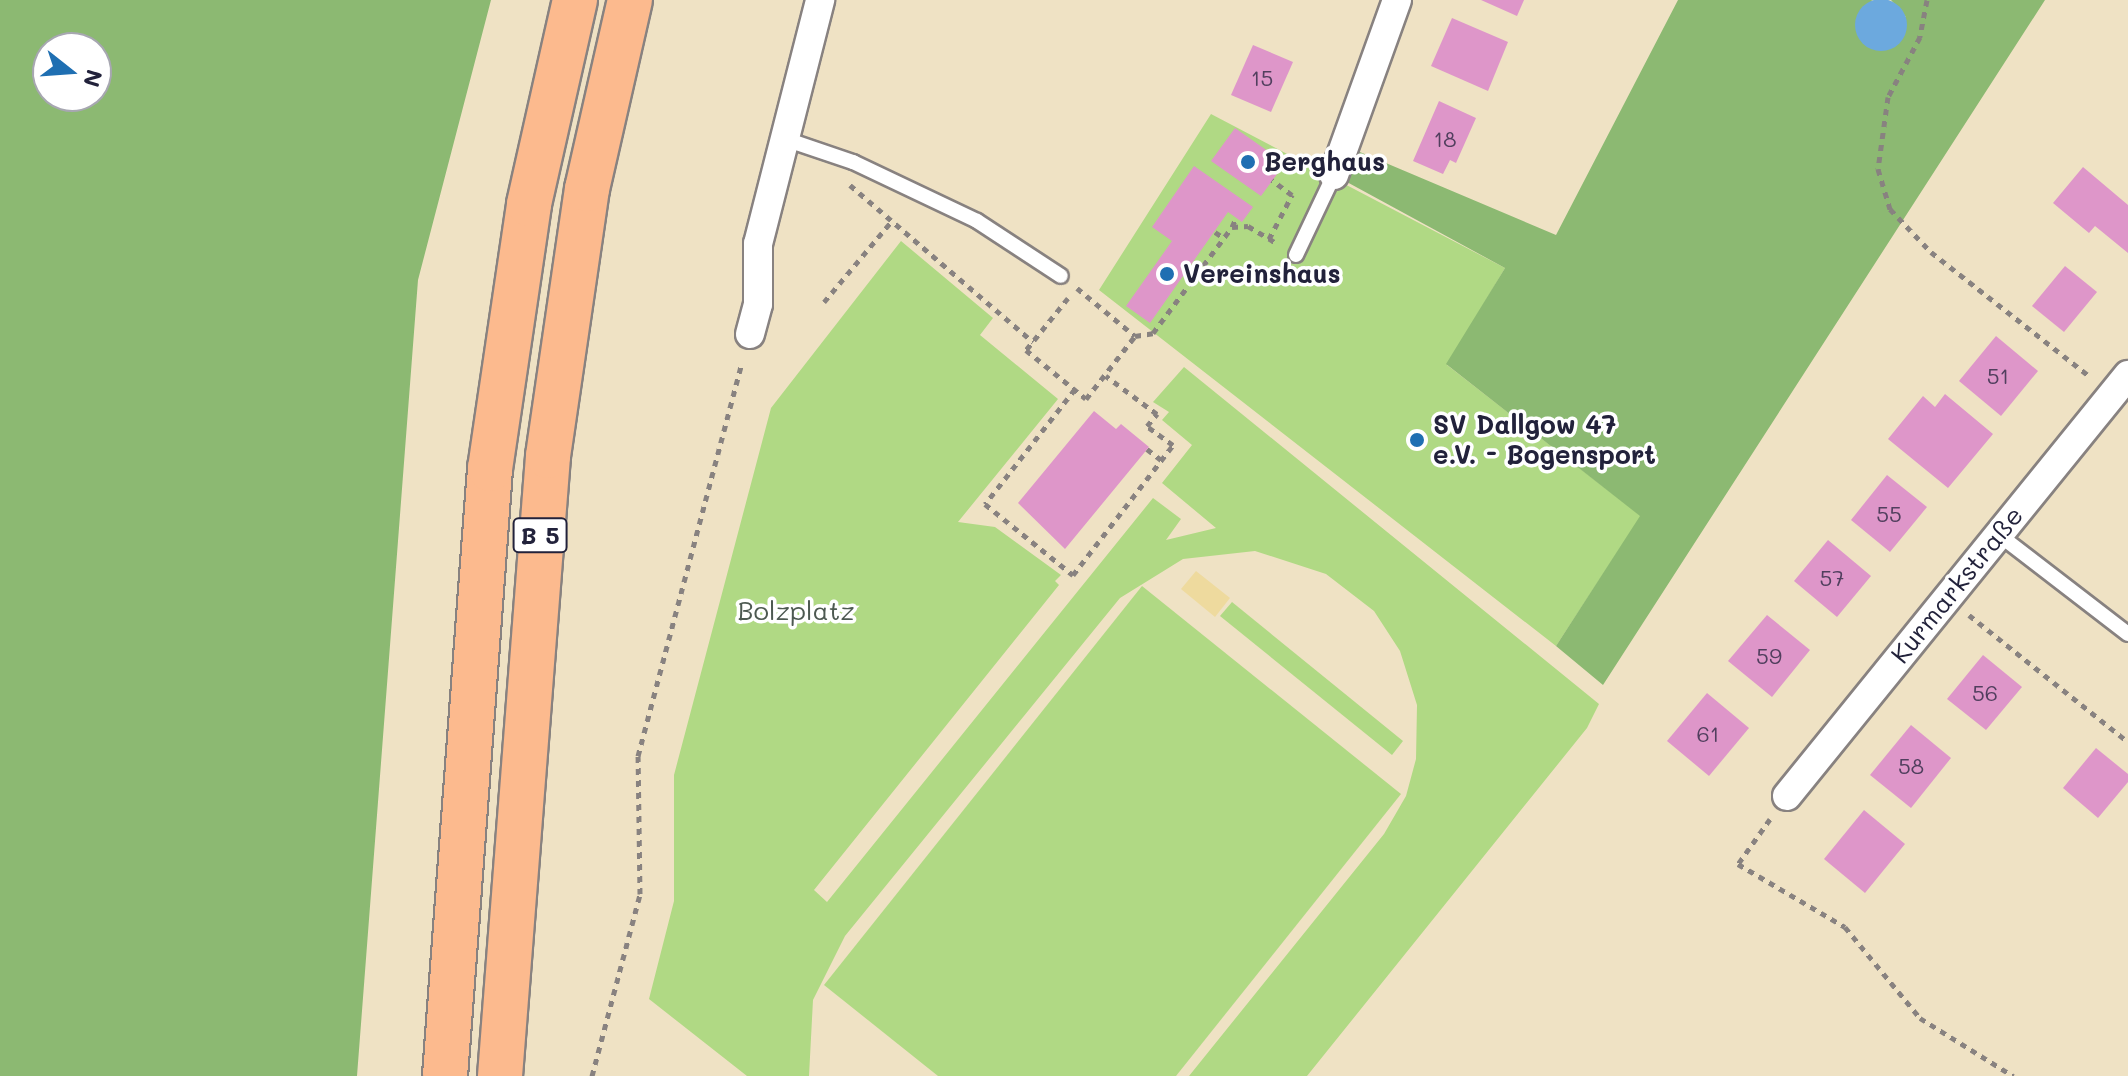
<!DOCTYPE html>
<html>
<head>
<meta charset="utf-8">
<style>
  body { margin:0 }
  #map { position:relative; width:2128px; height:1076px; overflow:hidden; background:#efe2c4; font-family:Mali,sans-serif }
  div>[style] { position:absolute }
  [style*='--x'] { left:calc(var(--x)*1px); top:calc(var(--y)*1px); width:calc(var(--w)*1px); rotate:calc(var(--a)*1deg) }
  .green>* { inset:0; background:#b0d984 }
  .forest>* { inset:0; background:#8cb972 }
  .sand>* { inset:0; background:#eeda9e }
  .water>* { inset:0; background:#6ca9de }
  .round { border-radius:50% }
  .building>* { inset:0; background:#de96c9 }
  .path>* { height:5px; margin-top:-2.5px; transform-origin:0; background:repeating-linear-gradient(90deg,#888280 0 6px,transparent 0 12px) }
  .roads { filter:drop-shadow(2px 0 #888280) drop-shadow(-2px 0 #888280) drop-shadow(0 2px #888280) drop-shadow(0 -2px #888280) }
  .lane>* { height:14px; margin:-7px; padding:0 7px; transform-origin:7px; border-radius:7px; background:#fff }
  .street>* { height:28px; margin:-14px; padding:0 14px; transform-origin:14px; border-radius:14px; background:#fff }
  .highway>* { height:44px; margin:-22px; padding:0 22px; transform-origin:22px; border-radius:22px; background:#fcba8e }
  .dots>* { width:22px; height:22px; translate:-50% -50%; box-sizing:border-box; border:4px solid #fff; border-radius:50% }
  span { translate:-50% -50%; white-space:nowrap; text-align:center; line-height:1.15; -webkit-text-stroke:7px #fff; paint-order:stroke }
  .number-label { font-size:22px; color:#513f5e }
  .number-label span { -webkit-text-stroke-width:0 }
  .shield-label span { padding:2px 6px; background:#fff; border:2px solid; border-radius:6px; -webkit-text-stroke-width:0 }
  .shield-label { font-size:24px; color:#22223b; font-weight:700 }
  .poi-label { font-size:26px; color:#22223b; font-weight:700 }
  .left { translate:0 -50%; text-align:left }
  .street-label { font-size:26px; color:#22223b }
  .park-label { font-size:26px; color:#4d5951 }
  .north { position:absolute; left:32px; top:32px; width:80px; height:80px; box-sizing:border-box; background:#fff; border:2px solid #a7a7b1; border-radius:50%; rotate:107deg; font-size:22px; font-weight:700; line-height:32px; text-align:center; color:#22223b }
  .north::after { content:''; display:block; margin:auto; width:28px; height:36px; background:#1f6fb2; clip-path:polygon(50% 0,100% 100%,50% 72%,0 100%) }
</style>
</head>
<body>
<div id="map">
  <div class="green">
    <i style="clip-path:polygon(1211px 114px,1505px 268px,1447px 365px,1641px 516px,1556px 646px,1099px 290px)"></i>
    <i style="clip-path:polygon(901px 241px,993px 318px,980px 335px,1058px 399px,958px 522px,995px 527px,1061px 575px,1055px 581px,1059px 585px,814px 890px,827px 902px,1153px 498px,1181px 519px,1166px 540px,1216px 528px,1162px 483px,1192px 445px,1162px 420px,1169px 412px,1153px 402px,1184px 367px,1599px 704px,1587px 728px,1307px 1076px,1189px 1076px,1384px 834px,1406px 796px,1416px 759px,1417px 705px,1400px 651px,1374px 611px,1326px 574px,1255px 551px,1183px 559px,1120px 598px,845px 936px,813px 1000px,809px 1076px,747px 1076px,649px 999px,674px 901px,674px 775px,771px 408px)"></i>
    <i style="clip-path:polygon(1142px 586px,1401px 794px,1176px 1076px,938px 1076px,824px 985px)"></i>
    <i style="clip-path:polygon(1232px 602px,1403px 741px,1392px 755px,1220px 616px)"></i>
  </div>
  <div class="forest">
    <i style="clip-path:polygon(evenodd,0 0,491px 0,418px 280px,357px 1076px,0 1076px,0 0,96px 48px,96px 96px,48px 96px,48px 48px,96px 48px)"></i>
    <i style="clip-path:polygon(1678px 0,1871px 0,1906px 17px,1891px 0,2045px 0,1603px 685px,1556px 646px,1640px 516px,1446px 364px,1505px 268px,1334px 175px,1348px 147px,1556px 235px)"></i>
  </div>
  <div class="sand">
    <i style="clip-path:polygon(1196px 571px,1230px 598px,1215px 617px,1181px 589px)"></i>
  </div>
  <div class="water">
    <i class="round" style="left:1855px;top:-1px;width:52px;height:52px"></i>
  </div>
  <div class="building">
    <i style="clip-path:polygon(1481px 0,1524px 0,1517px 16px)"></i>
    <i style="clip-path:polygon(1452px 18px,1508px 42px,1488px 91px,1431px 66px)"></i>
    <i style="clip-path:polygon(1253px 45px,1293px 62px,1271px 112px,1231px 95px)"></i>
    <i style="clip-path:polygon(1439px 101px,1476px 118px,1456px 163px,1450px 160px,1443px 174px,1413px 161px)"></i>
    <i style="clip-path:polygon(1235px 128px,1285px 163px,1261px 196px,1211px 161px)"></i>
    <i style="clip-path:polygon(1194px 166px,1253px 207px,1242px 222px,1228px 212px,1150px 323px,1126px 306px,1172px 241px,1152px 227px)"></i>
    <i style="clip-path:polygon(2083px 167px,2128px 205px,2128px 253px,2095px 226px,2089px 233px,2053px 203px)"></i>
    <i style="clip-path:polygon(2065px 266px,2097px 292px,2064px 332px,2032px 306px)"></i>
    <i style="clip-path:polygon(1996px 336px,2038px 371px,2001px 416px,1959px 381px)"></i>
    <i style="clip-path:polygon(1945px 394px,1993px 434px,1948px 488px,1888px 439px,1923px 396px,1935px 407px)"></i>
    <i style="clip-path:polygon(1094px 411px,1116px 429px,1121px 424px,1149px 447px,1065px 549px,1018px 503px)"></i>
    <i style="clip-path:polygon(1887px 475px,1927px 507px,1890px 552px,1851px 520px)"></i>
    <i style="clip-path:polygon(1828px 540px,1871px 576px,1837px 617px,1794px 581px)"></i>
    <i style="clip-path:polygon(1767px 615px,1810px 650px,1772px 697px,1728px 661px)"></i>
    <i style="clip-path:polygon(1983px 655px,2022px 687px,1986px 730px,1947px 699px)"></i>
    <i style="clip-path:polygon(1707px 693px,1749px 728px,1709px 776px,1667px 741px)"></i>
    <i style="clip-path:polygon(1911px 725px,1951px 758px,1911px 808px,1870px 775px)"></i>
    <i style="clip-path:polygon(2096px 748px,2128px 774px,2128px 782px,2098px 818px,2063px 788px)"></i>
    <i style="clip-path:polygon(1864px 810px,1905px 844px,1865px 893px,1824px 859px)"></i>
  </div>
  <div class="path">
    <i style="--x:1927;--y:0;--w:38;--a:101"></i>
    <i style="--x:1920;--y:37;--w:68;--a:118.1"></i>
    <i style="--x:1888;--y:97;--w:73;--a:97.9"></i>
    <i style="--x:1878;--y:169;--w:42;--a:73.3"></i>
    <i style="--x:1890;--y:209;--w:59;--a:46.4"></i>
    <i style="--x:1931;--y:252;--w:201;--a:38.1"></i>
    <i style="--x:850;--y:185;--w:241;--a:40.6"></i>
    <i style="--x:1232;--y:227;--w:10;--a:-66"></i>
    <i style="--x:1215;--y:232;--w:11;--a:34"></i>
    <i style="--x:1269;--y:239;--w:50;--a:-62.4"></i>
    <i style="--x:1292;--y:195;--w:25;--a:-143"></i>
    <i style="--x:1077;--y:288;--w:75;--a:39.6"></i>
    <i style="--x:1068;--y:298;--w:67;--a:128.9"></i>
    <i style="--x:1026;--y:350;--w:77;--a:39.2"></i>
    <i style="--x:1086;--y:399;--w:80;--a:-52.1"></i>
    <i style="--x:1135;--y:336;--w:18;--a:-9"></i>
    <i style="--x:1153;--y:333;--w:132;--a:-53.3"></i>
    <i style="--x:1232;--y:227;--w:16;--a:-4"></i>
    <i style="--x:1248;--y:226;--w:35;--a:31"></i>
    <i style="--x:824;--y:302;--w:103;--a:-50.1"></i>
    <i style="--x:1075;--y:389;--w:146;--a:128"></i>
    <i style="--x:985;--y:504;--w:113;--a:38.9"></i>
    <i style="--x:1073;--y:575;--w:164;--a:-52.4"></i>
    <i style="--x:1173;--y:445;--w:32;--a:-144"></i>
    <i style="--x:1147;--y:426;--w:16;--a:-50"></i>
    <i style="--x:1157;--y:414;--w:64;--a:-143.3"></i>
    <i style="--x:1147;--y:449;--w:18;--a:38"></i>
    <i style="--x:1969;--y:615;--w:203;--a:38.6"></i>
    <i style="--x:1770;--y:819;--w:55;--a:125.4"></i>
    <i style="--x:1738;--y:864;--w:124;--a:30.5"></i>
    <i style="--x:1845;--y:927;--w:118;--a:50.5"></i>
    <i style="--x:1920;--y:1018;--w:110;--a:31.9"></i>
    <i style="--x:592;--y:1076;--w:188;--a:-75.2"></i>
    <i style="--x:640;--y:894;--w:138;--a:-90.8"></i>
    <i style="--x:638;--y:756;--w:407;--a:-75.2"></i>
  </div>
  <div class="roads">
    <div class="lane">
      <i style="--x:785;--y:139;--w:72;--a:18.7"></i>
      <i style="--x:853;--y:162;--w:137;--a:25.4"></i>
      <i style="--x:977;--y:221;--w:100;--a:33.2"></i>
      <i style="--x:1296;--y:255;--w:89;--a:-64.6"></i>
      <i style="--x:1998;--y:534;--w:164;--a:37.6"></i>
    </div>
    <div class="street">
      <i style="--x:1334;--y:175;--w:186;--a:-70.2"></i>
      <i style="--x:750;--y:334;--w:31;--a:-75"></i>
      <i style="--x:758;--y:304;--w:60;--a:-90"></i>
      <i style="--x:758;--y:244;--w:252;--a:-75.7"></i>
      <i style="--x:1787;--y:796;--w:542;--a:-50.99"></i>
    </div>
    <div class="highway">
      <i style="--x:445;--y:1076;--w:609;--a:-85.76"></i>
      <i style="--x:490;--y:469;--w:268;--a:-81.6"></i>
      <i style="--x:529;--y:204;--w:209;--a:-77.3"></i>
      <i style="--x:500;--y:1076;--w:622;--a:-85.57"></i>
      <i style="--x:548;--y:456;--w:270;--a:-81.7"></i>
      <i style="--x:587;--y:189;--w:194;--a:-77.2"></i>
    </div>
  </div>
  <div class="dots">
    <i style="left:1248px;top:162px;background:#1f6fb2"></i>
    <i style="left:1167px;top:274px;background:#1f6fb2"></i>
    <i style="left:1417px;top:440px;background:#1f6fb2"></i>
  </div>
  <div class="number-label">
    <span style="left:1262px;top:78px">15</span>
    <span style="left:1445px;top:139px">18</span>
    <span style="left:1998px;top:376px">51</span>
    <span style="left:1889px;top:514px">55</span>
    <span style="left:1832px;top:578px">57</span>
    <span style="left:1769px;top:656px">59</span>
    <span style="left:1985px;top:693px">56</span>
    <span style="left:1708px;top:734px">61</span>
    <span style="left:1911px;top:766px">58</span>
  </div>
  <div class="shield-label">
    <span style="left:540px;top:535px">B 5</span>
  </div>
  <div class="poi-label">
    <span class="left" style="left:1264px;top:162px">Berghaus</span>
    <span class="left" style="left:1183px;top:274px">Vereinshaus</span>
    <span class="left" style="left:1433px;top:440px">SV Dallgow 47<br>e.V. - Bogensport</span>
  </div>
  <div class="street-label">
    <span style="left:1957px;top:585px;rotate:-51deg">Kurmarkstraße</span>
  </div>
  <div class="park-label">
    <span style="left:796px;top:611px">Bolzplatz</span>
  </div>
  <div class="north">N</div>
</div>
</body>
</html>
